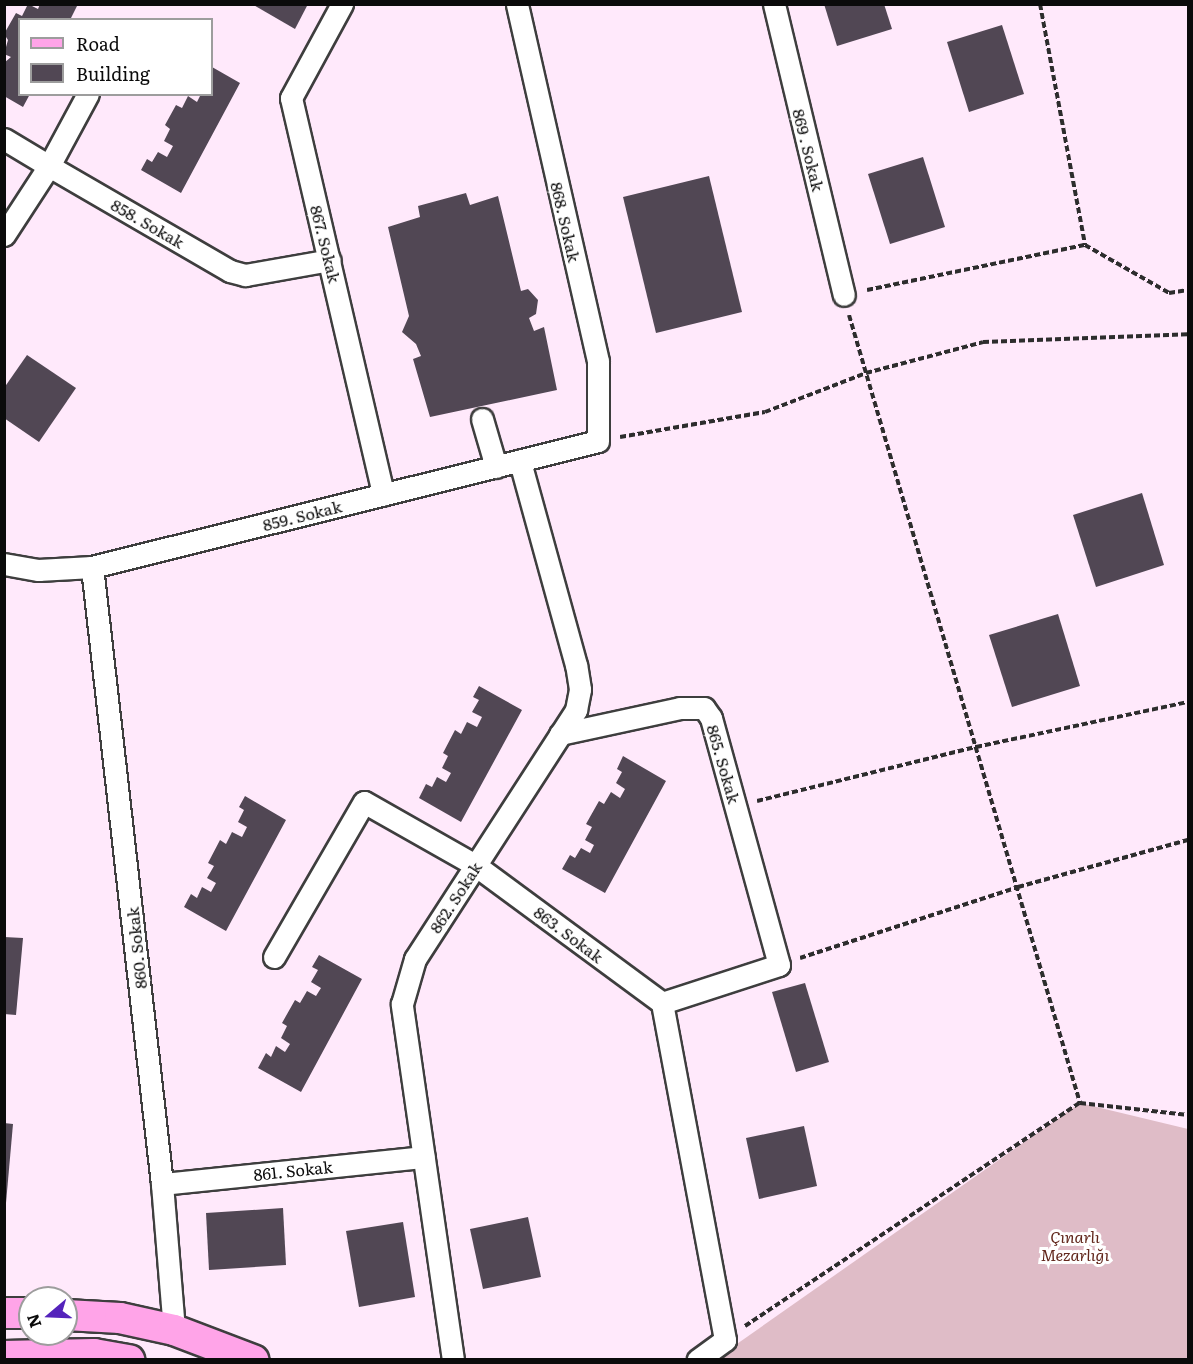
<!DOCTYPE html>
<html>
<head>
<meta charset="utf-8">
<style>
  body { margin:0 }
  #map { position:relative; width:1193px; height:1364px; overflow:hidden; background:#ffe9fb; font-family:Literata,serif }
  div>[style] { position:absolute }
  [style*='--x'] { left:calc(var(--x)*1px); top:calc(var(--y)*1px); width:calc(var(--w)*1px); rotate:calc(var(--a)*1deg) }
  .cemetery>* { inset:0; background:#dfbcc7 }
  .building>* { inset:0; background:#514754 }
  .path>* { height:4px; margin-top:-2px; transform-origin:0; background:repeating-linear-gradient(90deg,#2d2d2d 0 6px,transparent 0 9px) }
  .roads { filter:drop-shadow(2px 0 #3e3e3e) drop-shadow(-2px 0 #3e3e3e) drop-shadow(0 2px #3e3e3e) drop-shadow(0 -2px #3e3e3e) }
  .street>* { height:21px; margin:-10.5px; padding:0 10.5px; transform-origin:10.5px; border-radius:10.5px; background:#fff }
  .secondary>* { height:30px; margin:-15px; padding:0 15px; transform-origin:15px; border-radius:15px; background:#ffa4e8 }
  span { translate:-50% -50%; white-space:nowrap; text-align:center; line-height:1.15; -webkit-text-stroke:6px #fff; paint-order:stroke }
  .street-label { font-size:16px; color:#0b0b0b }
  .park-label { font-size:16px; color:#62271c; font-style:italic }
  .frame { position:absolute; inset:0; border:6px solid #0b0b0b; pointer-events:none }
  .legend { position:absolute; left:18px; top:18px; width:195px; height:78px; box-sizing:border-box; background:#fff; border:2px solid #9d9d9d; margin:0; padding:8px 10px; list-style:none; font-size:18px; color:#0b0b0b }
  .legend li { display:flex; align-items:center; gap:12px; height:30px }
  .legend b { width:30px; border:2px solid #9d9d9d }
  .north { position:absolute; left:18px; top:1286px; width:60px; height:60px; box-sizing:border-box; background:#fff; border:2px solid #9d9d9d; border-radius:50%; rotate:251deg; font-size:16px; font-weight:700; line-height:24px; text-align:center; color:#0b0b0b }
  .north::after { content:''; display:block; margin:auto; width:21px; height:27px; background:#5423bb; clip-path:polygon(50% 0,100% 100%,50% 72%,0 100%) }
</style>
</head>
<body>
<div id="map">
  <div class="cemetery">
    <i style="clip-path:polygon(1080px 1103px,1188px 1129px,1188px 1359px,714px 1360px)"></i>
  </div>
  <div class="building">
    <i style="clip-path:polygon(28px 4px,38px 9px,40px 4px,78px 4px,70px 20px,20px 20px,20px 94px,30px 94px,23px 107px,4px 96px,4px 63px,11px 57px,4px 54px,8px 40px,4px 34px,16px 13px,22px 16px)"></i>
    <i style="clip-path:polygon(252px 4px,308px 4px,295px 29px)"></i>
    <i style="clip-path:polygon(824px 4px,884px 4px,892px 29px,837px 46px)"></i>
    <i style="clip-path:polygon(1002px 25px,1024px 94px,969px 112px,947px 42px)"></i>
    <i style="clip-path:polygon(212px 67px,240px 83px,181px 193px,141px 170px,147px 159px,152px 162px,158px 152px,167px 157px,173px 146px,164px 141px,170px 129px,165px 125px,176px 105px,182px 108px,188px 96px,197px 102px,201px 94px,212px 94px)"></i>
    <i style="clip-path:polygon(923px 157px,945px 227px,890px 244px,868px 174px)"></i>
    <i style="clip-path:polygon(709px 176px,742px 312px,656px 333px,623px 197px)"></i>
    <i style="clip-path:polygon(466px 193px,470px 205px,498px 196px,521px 291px,528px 289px,538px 300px,536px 314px,529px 318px,534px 331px,544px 327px,557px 390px,430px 417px,413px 359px,421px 356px,416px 344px,402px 332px,409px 316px,388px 227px,420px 217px,418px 206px)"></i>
    <i style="clip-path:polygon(27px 355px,76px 388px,39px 442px,4px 418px,4px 388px)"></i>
    <i style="clip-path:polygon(1142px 493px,1164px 565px,1096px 587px,1073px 515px)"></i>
    <i style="clip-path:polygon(1058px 614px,1080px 686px,1012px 707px,989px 635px)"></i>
    <i style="clip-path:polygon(479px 686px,522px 710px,461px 822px,419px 798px,426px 784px,432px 787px,437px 777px,446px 782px,451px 773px,442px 768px,448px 756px,443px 753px,455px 730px,461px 734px,467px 722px,477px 727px,482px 717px,472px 712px,479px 700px,473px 697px)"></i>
    <i style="clip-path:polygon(623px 756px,666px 781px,605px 893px,562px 869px,570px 855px,575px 858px,581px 848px,590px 853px,594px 845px,585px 840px,592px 827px,586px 824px,599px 801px,604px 804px,611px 792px,620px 798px,625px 789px,616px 783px,622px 772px,617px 769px)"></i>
    <i style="clip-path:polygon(245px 796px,286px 820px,226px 931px,184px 907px,191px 894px,197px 898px,202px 887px,211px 892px,216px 883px,207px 878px,214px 866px,208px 863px,220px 840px,226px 844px,232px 832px,242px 837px,247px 827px,238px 822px,244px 810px,239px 807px)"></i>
    <i style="clip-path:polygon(4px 937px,23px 938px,16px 1015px,4px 1014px)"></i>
    <i style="clip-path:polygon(319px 955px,362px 979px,301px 1092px,258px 1068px,266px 1053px,271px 1057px,276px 1046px,285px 1052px,290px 1044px,281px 1038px,287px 1026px,282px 1023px,295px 1000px,300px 1003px,307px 991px,316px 996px,321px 988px,311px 982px,318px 970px,312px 967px)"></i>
    <i style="clip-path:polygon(805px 983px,829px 1062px,796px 1072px,772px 992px)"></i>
    <i style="clip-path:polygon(4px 1123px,13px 1124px,6px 1203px,4px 1203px)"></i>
    <i style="clip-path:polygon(804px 1126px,817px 1186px,759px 1199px,746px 1138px)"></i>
    <i style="clip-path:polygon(283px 1208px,286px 1265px,209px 1270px,206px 1213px)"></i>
    <i style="clip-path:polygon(528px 1217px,541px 1277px,483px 1289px,470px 1229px)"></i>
    <i style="clip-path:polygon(403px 1222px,415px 1297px,359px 1307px,346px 1231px)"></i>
  </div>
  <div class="path">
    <i style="--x:1040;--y:4;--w:245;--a:79.4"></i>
    <i style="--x:867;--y:290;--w:223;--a:-11.7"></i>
    <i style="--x:1085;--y:245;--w:97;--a:29.7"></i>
    <i style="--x:1169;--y:293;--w:19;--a:-9"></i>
    <i style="--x:849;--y:315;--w:821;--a:73.66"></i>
    <i style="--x:620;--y:437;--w:147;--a:-9.8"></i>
    <i style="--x:765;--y:412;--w:108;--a:-21.1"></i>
    <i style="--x:866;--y:373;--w:121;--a:-14.8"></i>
    <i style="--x:983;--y:342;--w:205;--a:-2.2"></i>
    <i style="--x:757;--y:801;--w:226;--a:-13.9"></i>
    <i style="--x:976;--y:747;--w:217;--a:-12"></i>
    <i style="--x:800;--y:958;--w:229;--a:-18"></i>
    <i style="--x:1018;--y:887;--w:176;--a:-15.5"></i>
    <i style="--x:745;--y:1326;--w:402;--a:-33.7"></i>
    <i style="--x:1080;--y:1103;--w:109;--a:6.3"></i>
  </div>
  <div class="roads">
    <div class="street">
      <i style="--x:342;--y:4;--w:107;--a:118.5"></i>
      <i style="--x:291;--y:98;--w:407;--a:76.9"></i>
      <i style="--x:774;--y:4;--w:299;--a:76.5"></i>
      <i style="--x:4;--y:139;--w:52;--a:31"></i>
      <i style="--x:49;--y:166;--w:82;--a:-61.6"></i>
      <i style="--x:4;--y:235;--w:82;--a:-56.9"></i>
      <i style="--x:49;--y:166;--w:209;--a:30.1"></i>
      <i style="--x:230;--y:271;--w:16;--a:15"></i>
      <i style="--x:245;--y:275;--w:86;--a:-10"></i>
      <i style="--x:482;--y:419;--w:50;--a:73.7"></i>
      <i style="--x:4;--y:564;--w:35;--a:10"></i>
      <i style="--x:38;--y:570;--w:54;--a:-3.2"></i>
      <i style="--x:92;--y:567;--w:521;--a:-13.98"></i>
      <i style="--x:598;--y:441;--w:80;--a:-90"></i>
      <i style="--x:598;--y:361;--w:366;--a:-102.8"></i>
      <i style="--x:92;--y:567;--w:621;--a:83.53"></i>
      <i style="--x:162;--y:1184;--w:146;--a:85.3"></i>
      <i style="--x:560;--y:734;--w:123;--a:-12.2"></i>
      <i style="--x:680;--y:708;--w:24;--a:0"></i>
      <i style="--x:704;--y:708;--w:12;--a:55"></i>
      <i style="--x:711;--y:718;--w:256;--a:74.6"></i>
      <i style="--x:779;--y:965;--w:123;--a:162"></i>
      <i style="--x:274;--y:957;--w:179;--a:-59.9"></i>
      <i style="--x:364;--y:802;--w:128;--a:29.6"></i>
      <i style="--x:475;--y:865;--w:232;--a:36.4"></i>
      <i style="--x:662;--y:1003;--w:343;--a:79.4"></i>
      <i style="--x:725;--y:1340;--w:34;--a:144"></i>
      <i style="--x:162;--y:1184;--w:263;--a:-5.9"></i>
      <i style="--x:453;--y:1360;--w:360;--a:-98.2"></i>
      <i style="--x:402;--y:1004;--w:47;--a:-73.9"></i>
      <i style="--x:415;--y:959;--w:297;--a:-57.1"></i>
      <i style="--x:576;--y:710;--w:21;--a:-79"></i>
      <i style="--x:580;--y:689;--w:24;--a:-99"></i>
      <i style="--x:576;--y:665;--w:212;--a:-105.4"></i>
    </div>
    <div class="secondary">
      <i style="--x:4;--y:1313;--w:26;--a:0"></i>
      <i style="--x:66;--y:1315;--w:54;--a:3.2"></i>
      <i style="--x:120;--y:1318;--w:55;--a:12.5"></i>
      <i style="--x:174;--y:1330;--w:85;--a:20.8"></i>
      <i style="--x:4;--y:1356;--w:90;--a:-1.3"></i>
      <i style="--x:94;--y:1354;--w:36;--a:10"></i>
    </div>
  </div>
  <div class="street-label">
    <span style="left:809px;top:150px;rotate:76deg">869 . Sokak</span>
    <span style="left:566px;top:222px;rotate:77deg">868. Sokak</span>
    <span style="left:148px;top:223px;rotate:30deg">858. Sokak</span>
    <span style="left:326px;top:244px;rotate:76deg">867. Sokak</span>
    <span style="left:302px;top:515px;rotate:-14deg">859. Sokak</span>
    <span style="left:724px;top:764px;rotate:74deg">865. Sokak</span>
    <span style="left:455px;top:897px;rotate:-57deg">862. Sokak</span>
    <span style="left:569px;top:934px;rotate:37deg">863. Sokak</span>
    <span style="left:136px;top:948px;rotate:-96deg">860. Sokak</span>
    <span style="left:293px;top:1170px;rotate:-6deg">861. Sokak</span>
  </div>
  <div class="park-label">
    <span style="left:1075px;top:1245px">Çınarlı<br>Mezarlığı</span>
  </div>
  <div class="frame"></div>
  <ul class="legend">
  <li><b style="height:8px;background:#ffa4e8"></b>Road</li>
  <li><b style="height:16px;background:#514754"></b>Building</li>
  </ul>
  <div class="north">N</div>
</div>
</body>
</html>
